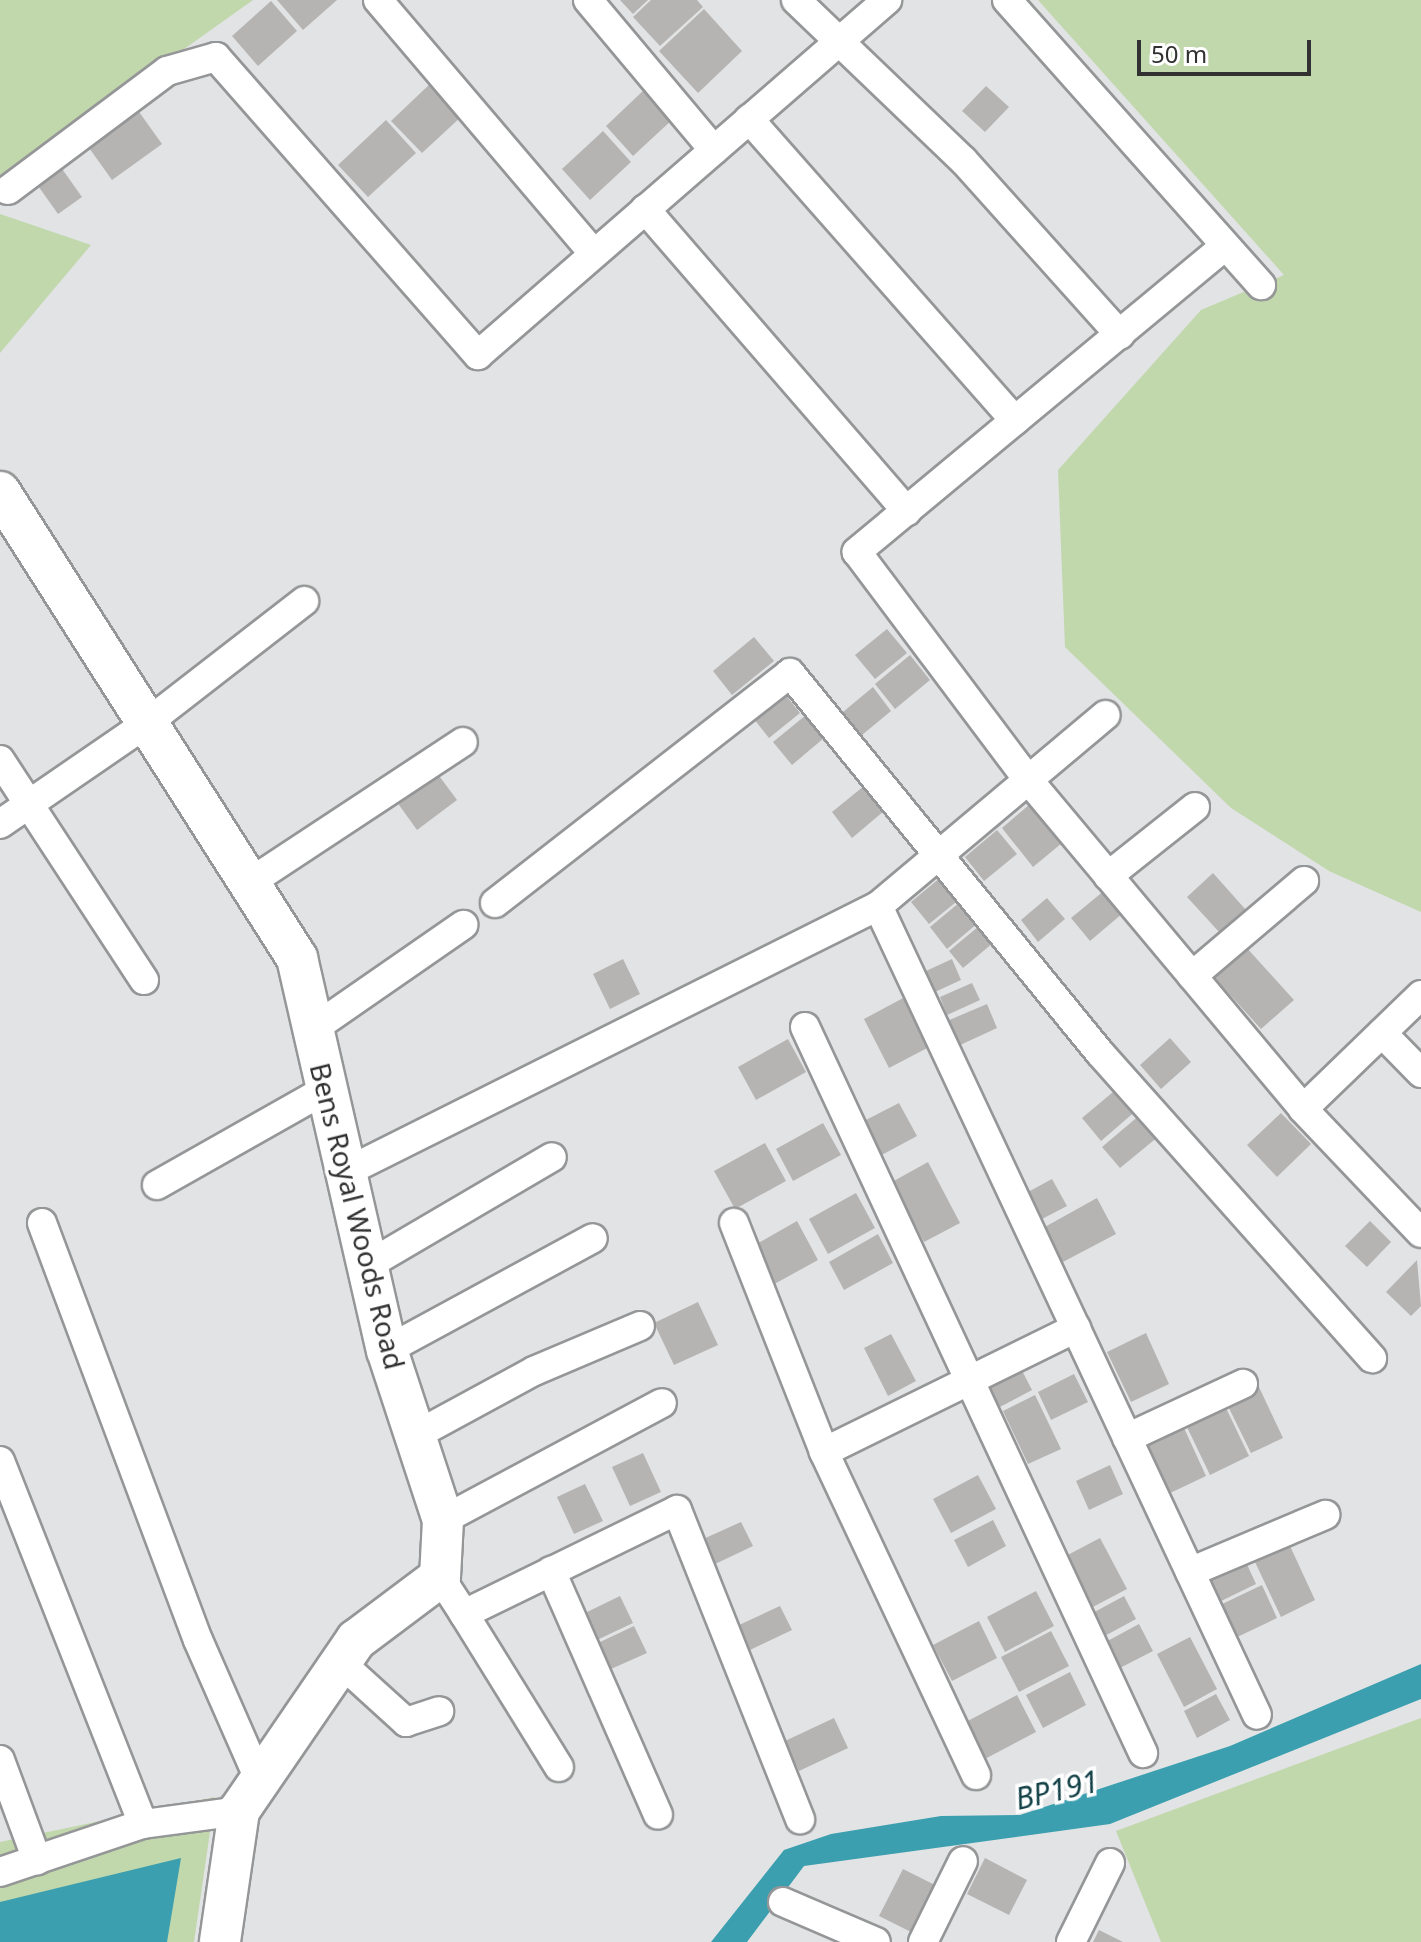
<!DOCTYPE html>
<html>
<head>
<meta charset="utf-8">
<style>
  body { margin:0 }
  #map { position:relative; width:1421px; height:1942px; overflow:hidden; background:#e2e3e4; font-family:"Noto Sans",sans-serif }
  div>[style] { position:absolute }
  [style*='--x'] { left:calc(var(--x)*1px); top:calc(var(--y)*1px); width:calc(var(--w)*1px); rotate:calc(var(--a)*1deg) }
  .green>* { inset:0; background:#c1d7ac }
  .water>* { inset:0; background:#3b9faf }
  .building>* { inset:0; background:#b5b4b3 }
  .roads { filter:drop-shadow(2px 0 #959697) drop-shadow(-2px 0 #959697) drop-shadow(0 2px #959697) drop-shadow(0 -2px #959697) }
  .street>* { height:28px; margin:-14px; padding:0 14px; transform-origin:14px; border-radius:14px; background:#fff }
  .secondary>* { height:40px; margin:-20px; padding:0 20px; transform-origin:20px; border-radius:20px; background:#fff }
  span { translate:-50% -50%; white-space:nowrap; text-align:center; line-height:1.15; -webkit-text-stroke:7px #fff; paint-order:stroke }
  .street-label { font-size:28px; color:#313132 }
  .water-label { font-size:30px; color:#134147; font-style:italic }
  .scale { position:absolute; left:1137px; top:40px; width:174px; height:36px; box-sizing:border-box; border:4px solid #313132; border-top:0; padding-left:10px; font-size:24px; line-height:28px; white-space:nowrap; color:#313132; -webkit-text-stroke:6px #fff; paint-order:stroke }
</style>
</head>
<body>
<div id="map">
  <div class="green">
    <i style="clip-path:polygon(0 0,253px 0,0 180px)"></i>
    <i style="clip-path:polygon(1038px 0,1421px 0,1421px 912px,1329px 871px,1231px 808px,1065px 647px,1058px 470px,1201px 310px,1284px 275px)"></i>
    <i style="clip-path:polygon(0 214px,91px 245px,0 353px)"></i>
    <i style="clip-path:polygon(1421px 1718px,1421px 1942px,1161px 1942px,1116px 1831px)"></i>
    <i style="clip-path:polygon(215px 1797px,194px 1942px,0 1942px,0 1842px)"></i>
  </div>
  <div class="water">
    <i style="clip-path:polygon(1421px 1664px,1421px 1699px,1110px 1824px,804px 1866px,747px 1942px,711px 1942px,784px 1850px,831px 1834px,941px 1816px,1020px 1815px,1230px 1746px)"></i>
    <i style="clip-path:polygon(181px 1858px,167px 1942px,0 1942px,0 1902px)"></i>
  </div>
  <div class="building">
    <i style="clip-path:polygon(277px 0,337px 0,303px 30px)"></i>
    <i style="clip-path:polygon(620px 0,648px 0,633px 14px)"></i>
    <i style="clip-path:polygon(651px 0,697px 0,703px 7px,660px 46px,633px 17px)"></i>
    <i style="clip-path:polygon(271px 1px,297px 31px,258px 66px,232px 36px)"></i>
    <i style="clip-path:polygon(704px 9px,742px 51px,698px 93px,659px 51px)"></i>
    <i style="clip-path:polygon(431px 83px,462px 116px,422px 153px,391px 121px)"></i>
    <i style="clip-path:polygon(986px 86px,1009px 107px,985px 132px,962px 111px)"></i>
    <i style="clip-path:polygon(645px 89px,673px 119px,633px 156px,606px 126px)"></i>
    <i style="clip-path:polygon(137px 109px,162px 144px,112px 180px,87px 145px)"></i>
    <i style="clip-path:polygon(386px 120px,416px 153px,368px 197px,338px 165px)"></i>
    <i style="clip-path:polygon(603px 131px,631px 162px,590px 200px,562px 169px)"></i>
    <i style="clip-path:polygon(60px 166px,82px 197px,58px 214px,36px 183px)"></i>
    <i style="clip-path:polygon(887px 629px,907px 653px,875px 679px,855px 655px)"></i>
    <i style="clip-path:polygon(754px 637px,774px 661px,732px 695px,713px 671px)"></i>
    <i style="clip-path:polygon(910px 655px,930px 680px,895px 709px,875px 684px)"></i>
    <i style="clip-path:polygon(873px 687px,891px 711px,862px 735px,843px 712px)"></i>
    <i style="clip-path:polygon(781px 689px,800px 713px,769px 738px,750px 714px)"></i>
    <i style="clip-path:polygon(806px 715px,824px 738px,792px 765px,773px 742px)"></i>
    <i style="clip-path:polygon(434px 769px,457px 800px,417px 830px,394px 798px)"></i>
    <i style="clip-path:polygon(864px 786px,884px 811px,852px 838px,832px 812px)"></i>
    <i style="clip-path:polygon(1030px 804px,1062px 843px,1033px 867px,1002px 828px)"></i>
    <i style="clip-path:polygon(997px 830px,1017px 854px,984px 881px,965px 857px)"></i>
    <i style="clip-path:polygon(947px 872px,966px 894px,929px 924px,911px 902px)"></i>
    <i style="clip-path:polygon(1213px 873px,1246px 910px,1220px 933px,1187px 897px)"></i>
    <i style="clip-path:polygon(1105px 890px,1123px 913px,1090px 941px,1071px 918px)"></i>
    <i style="clip-path:polygon(966px 897px,984px 918px,947px 949px,930px 927px)"></i>
    <i style="clip-path:polygon(1047px 898px,1065px 919px,1038px 942px,1021px 920px)"></i>
    <i style="clip-path:polygon(985px 921px,999px 938px,963px 968px,949px 951px)"></i>
    <i style="clip-path:polygon(1245px 946px,1294px 1000px,1261px 1029px,1213px 976px)"></i>
    <i style="clip-path:polygon(623px 959px,640px 994px,610px 1009px,593px 974px)"></i>
    <i style="clip-path:polygon(952px 959px,961px 980px,935px 992px,926px 971px)"></i>
    <i style="clip-path:polygon(972px 983px,980px 1000px,947px 1015px,940px 997px)"></i>
    <i style="clip-path:polygon(905px 997px,931px 1046px,889px 1068px,864px 1019px)"></i>
    <i style="clip-path:polygon(987px 1004px,997px 1028px,958px 1046px,947px 1021px)"></i>
    <i style="clip-path:polygon(1170px 1038px,1191px 1062px,1161px 1089px,1140px 1065px)"></i>
    <i style="clip-path:polygon(788px 1039px,806px 1072px,756px 1100px,738px 1067px)"></i>
    <i style="clip-path:polygon(1119px 1087px,1138px 1109px,1101px 1141px,1082px 1118px)"></i>
    <i style="clip-path:polygon(899px 1103px,917px 1136px,878px 1157px,860px 1123px)"></i>
    <i style="clip-path:polygon(1281px 1113px,1311px 1144px,1277px 1177px,1247px 1145px)"></i>
    <i style="clip-path:polygon(1141px 1114px,1159px 1136px,1120px 1168px,1102px 1147px)"></i>
    <i style="clip-path:polygon(823px 1123px,841px 1155px,793px 1181px,776px 1149px)"></i>
    <i style="clip-path:polygon(765px 1143px,786px 1181px,735px 1209px,714px 1171px)"></i>
    <i style="clip-path:polygon(928px 1162px,960px 1223px,924px 1242px,892px 1182px)"></i>
    <i style="clip-path:polygon(1052px 1179px,1067px 1206px,1042px 1219px,1028px 1192px)"></i>
    <i style="clip-path:polygon(856px 1193px,875px 1228px,828px 1254px,809px 1219px)"></i>
    <i style="clip-path:polygon(1097px 1198px,1116px 1234px,1061px 1263px,1043px 1228px)"></i>
    <i style="clip-path:polygon(797px 1221px,818px 1260px,769px 1287px,748px 1249px)"></i>
    <i style="clip-path:polygon(1370px 1221px,1391px 1242px,1367px 1267px,1345px 1246px)"></i>
    <i style="clip-path:polygon(878px 1234px,893px 1263px,844px 1290px,829px 1262px)"></i>
    <i style="clip-path:polygon(1417px 1260px,1421px 1306px,1411px 1316px,1386px 1292px)"></i>
    <i style="clip-path:polygon(698px 1302px,718px 1345px,674px 1365px,654px 1323px)"></i>
    <i style="clip-path:polygon(1146px 1333px,1169px 1384px,1131px 1402px,1107px 1352px)"></i>
    <i style="clip-path:polygon(891px 1334px,916px 1381px,888px 1396px,864px 1348px)"></i>
    <i style="clip-path:polygon(1018px 1363px,1032px 1390px,996px 1409px,981px 1383px)"></i>
    <i style="clip-path:polygon(1074px 1374px,1088px 1402px,1051px 1420px,1038px 1392px)"></i>
    <i style="clip-path:polygon(1259px 1387px,1283px 1438px,1251px 1453px,1226px 1402px)"></i>
    <i style="clip-path:polygon(1035px 1395px,1061px 1449px,1028px 1464px,1003px 1411px)"></i>
    <i style="clip-path:polygon(1225px 1406px,1249px 1456px,1210px 1475px,1186px 1425px)"></i>
    <i style="clip-path:polygon(1184px 1428px,1206px 1476px,1166px 1495px,1144px 1447px)"></i>
    <i style="clip-path:polygon(643px 1453px,661px 1492px,630px 1506px,612px 1467px)"></i>
    <i style="clip-path:polygon(1110px 1465px,1123px 1494px,1089px 1510px,1076px 1481px)"></i>
    <i style="clip-path:polygon(978px 1475px,996px 1509px,951px 1533px,933px 1499px)"></i>
    <i style="clip-path:polygon(585px 1484px,603px 1521px,574px 1534px,557px 1497px)"></i>
    <i style="clip-path:polygon(993px 1520px,1006px 1546px,968px 1567px,954px 1540px)"></i>
    <i style="clip-path:polygon(741px 1522px,753px 1546px,713px 1565px,701px 1540px)"></i>
    <i style="clip-path:polygon(1100px 1538px,1127px 1589px,1089px 1609px,1062px 1558px)"></i>
    <i style="clip-path:polygon(1290px 1546px,1315px 1600px,1281px 1617px,1255px 1562px)"></i>
    <i style="clip-path:polygon(1245px 1560px,1256px 1584px,1215px 1604px,1203px 1580px)"></i>
    <i style="clip-path:polygon(1262px 1585px,1277px 1618px,1233px 1639px,1218px 1606px)"></i>
    <i style="clip-path:polygon(1036px 1591px,1054px 1626px,1005px 1652px,987px 1617px)"></i>
    <i style="clip-path:polygon(620px 1596px,633px 1623px,597px 1640px,585px 1613px)"></i>
    <i style="clip-path:polygon(1124px 1596px,1136px 1619px,1101px 1638px,1089px 1615px)"></i>
    <i style="clip-path:polygon(780px 1606px,792px 1630px,750px 1650px,739px 1625px)"></i>
    <i style="clip-path:polygon(979px 1621px,997px 1658px,952px 1681px,933px 1645px)"></i>
    <i style="clip-path:polygon(1139px 1624px,1153px 1651px,1116px 1670px,1102px 1644px)"></i>
    <i style="clip-path:polygon(634px 1626px,647px 1653px,611px 1669px,598px 1643px)"></i>
    <i style="clip-path:polygon(1051px 1631px,1069px 1666px,1019px 1692px,1001px 1657px)"></i>
    <i style="clip-path:polygon(1190px 1637px,1217px 1689px,1184px 1707px,1157px 1654px)"></i>
    <i style="clip-path:polygon(1070px 1672px,1086px 1705px,1043px 1728px,1026px 1695px)"></i>
    <i style="clip-path:polygon(1216px 1694px,1230px 1720px,1197px 1738px,1184px 1711px)"></i>
    <i style="clip-path:polygon(1017px 1695px,1036px 1732px,983px 1760px,964px 1723px)"></i>
    <i style="clip-path:polygon(834px 1718px,848px 1748px,799px 1771px,785px 1741px)"></i>
    <i style="clip-path:polygon(985px 1858px,1027px 1880px,1009px 1915px,967px 1894px)"></i>
    <i style="clip-path:polygon(903px 1869px,935px 1885px,911px 1932px,879px 1916px)"></i>
    <i style="clip-path:polygon(1099px 1930px,1123px 1942px,1093px 1942px)"></i>
  </div>
  <div class="roads">
    <div class="street">
      <i style="--x:378;--y:0;--w:333;--a:49.6"></i>
      <i style="--x:588;--y:0;--w:196;--a:50"></i>
      <i style="--x:796;--y:0;--w:231;--a:43.8"></i>
      <i style="--x:963;--y:160;--w:235;--a:48.1"></i>
      <i style="--x:1007;--y:0;--w:382;--a:48.3"></i>
      <i style="--x:749;--y:119;--w:402;--a:48.6"></i>
      <i style="--x:8;--y:190;--w:199;--a:-36.8"></i>
      <i style="--x:167;--y:71;--w:51;--a:-15.9"></i>
      <i style="--x:216;--y:57;--w:397;--a:48.7"></i>
      <i style="--x:478;--y:355;--w:542;--a:-40.96"></i>
      <i style="--x:645;--y:209;--w:400;--a:49.1"></i>
      <i style="--x:1225;--y:246;--w:479;--a:140.3"></i>
      <i style="--x:857;--y:552;--w:288;--a:53.1"></i>
      <i style="--x:1030;--y:782;--w:426;--a:50.1"></i>
      <i style="--x:1303;--y:1109;--w:171;--a:46.4"></i>
      <i style="--x:0;--y:760;--w:263;--a:56.8"></i>
      <i style="--x:0;--y:824;--w:178;--a:-34.5"></i>
      <i style="--x:147;--y:723;--w:199;--a:-37.8"></i>
      <i style="--x:1108;--y:876;--w:111;--a:-38.4"></i>
      <i style="--x:249;--y:883;--w:256;--a:-33.4"></i>
      <i style="--x:495;--y:903;--w:374;--a:-37.9"></i>
      <i style="--x:790;--y:673;--w:490;--a:50.8"></i>
      <i style="--x:1100;--y:1053;--w:409;--a:48.3"></i>
      <i style="--x:878;--y:906;--w:893;--a:64.9"></i>
      <i style="--x:1192;--y:976;--w:147;--a:-40.3"></i>
      <i style="--x:805;--y:1027;--w:801;--a:65.03"></i>
      <i style="--x:313;--y:1029;--w:183;--a:-34.7"></i>
      <i style="--x:1382;--y:1033;--w:56;--a:45.7"></i>
      <i style="--x:1303;--y:1109;--w:164;--a:-44"></i>
      <i style="--x:346;--y:1172;--w:595;--a:-26.57"></i>
      <i style="--x:878;--y:906;--w:297;--a:-40"></i>
      <i style="--x:157;--y:1185;--w:195;--a:-29.5"></i>
      <i style="--x:42;--y:1223;--w:445;--a:69.5"></i>
      <i style="--x:198;--y:1640;--w:154;--a:66.3"></i>
      <i style="--x:734;--y:1223;--w:246;--a:68.5"></i>
      <i style="--x:824;--y:1452;--w:357;--a:64.8"></i>
      <i style="--x:368;--y:1265;--w:213;--a:-30.4"></i>
      <i style="--x:387;--y:1350;--w:234;--a:-28.5"></i>
      <i style="--x:418;--y:1434;--w:132;--a:-28.5"></i>
      <i style="--x:534;--y:1371;--w:115;--a:-23"></i>
      <i style="--x:1127;--y:1438;--w:128;--a:-25"></i>
      <i style="--x:824;--y:1452;--w:281;--a:-26.2"></i>
      <i style="--x:0;--y:1461;--w:390;--a:68.5"></i>
      <i style="--x:443;--y:1520;--w:248;--a:-28.1"></i>
      <i style="--x:551;--y:1571;--w:266;--a:66.3"></i>
      <i style="--x:1190;--y:1572;--w:147;--a:-22.9"></i>
      <i style="--x:440;--y:1577;--w:44;--a:57"></i>
      <i style="--x:464;--y:1614;--w:237;--a:-26"></i>
      <i style="--x:677;--y:1510;--w:333;--a:68.3"></i>
      <i style="--x:464;--y:1614;--w:180;--a:58.2"></i>
      <i style="--x:341;--y:1663;--w:88;--a:42.2"></i>
      <i style="--x:406;--y:1722;--w:35;--a:-18"></i>
      <i style="--x:0;--y:1760;--w:107;--a:69.7"></i>
      <i style="--x:0;--y:1872;--w:151;--a:-18.6"></i>
      <i style="--x:143;--y:1824;--w:97;--a:-7.7"></i>
      <i style="--x:783;--y:1902;--w:101;--a:23.3"></i>
      <i style="--x:923;--y:1942;--w:90;--a:-63.7"></i>
      <i style="--x:1071;--y:1942;--w:88;--a:-63.7"></i>
    </div>
    <div class="secondary">
      <i style="--x:0;--y:492;--w:553;--a:57.49"></i>
      <i style="--x:297;--y:958;--w:402;--a:77.1"></i>
      <i style="--x:387;--y:1350;--w:179;--a:71.8"></i>
      <i style="--x:443;--y:1520;--w:57;--a:93"></i>
      <i style="--x:440;--y:1577;--w:105;--a:143.1"></i>
      <i style="--x:356;--y:1640;--w:207;--a:124.4"></i>
      <i style="--x:239;--y:1811;--w:132;--a:98.3"></i>
    </div>
  </div>
  <div class="street-label">
    <span style="left:358px;top:1216px;rotate:76deg">Bens Royal Woods Road</span>
  </div>
  <div class="water-label">
    <span style="left:1057px;top:1790px;rotate:-13deg">BP191</span>
  </div>
  <div class="scale">50 m</div>
</div>
</body>
</html>
